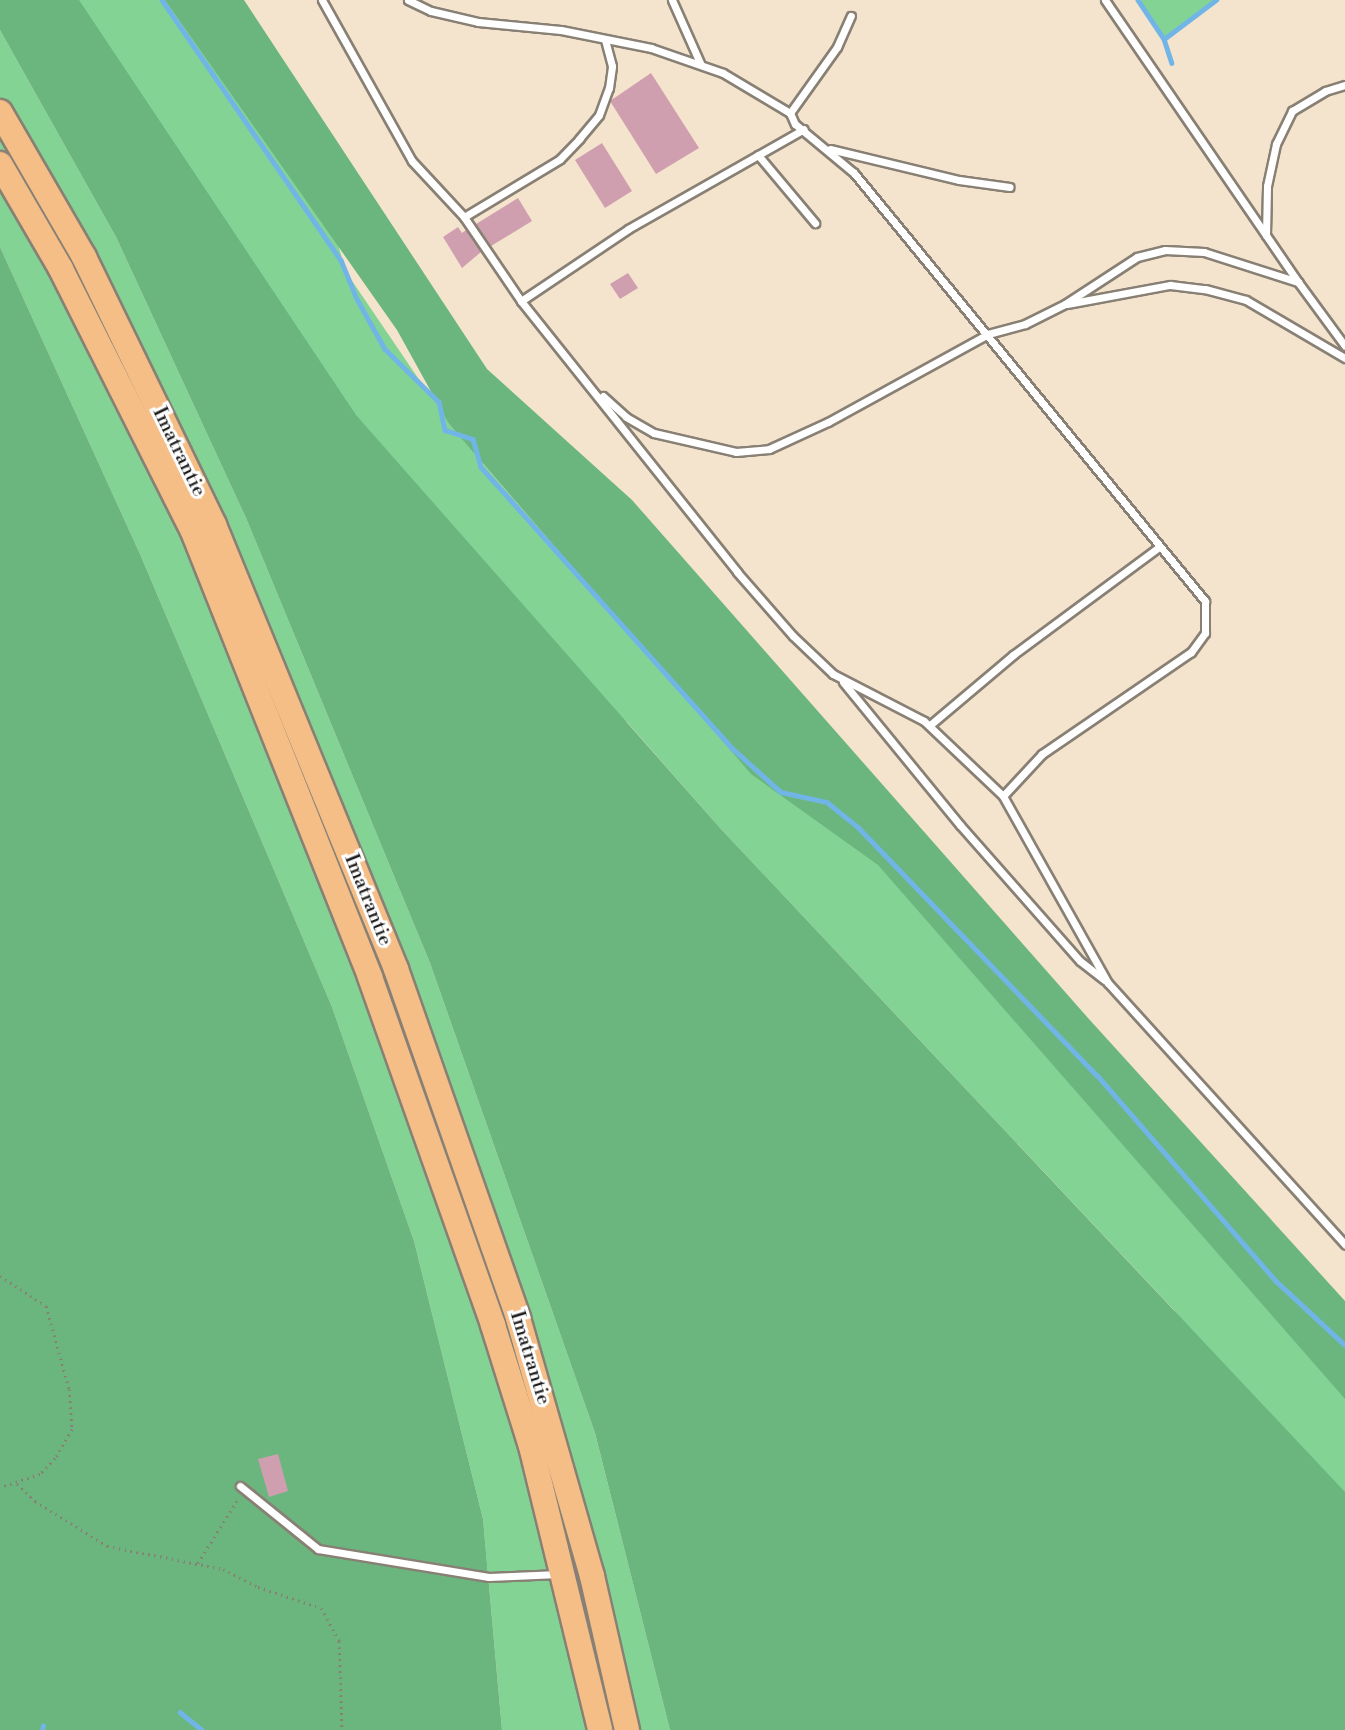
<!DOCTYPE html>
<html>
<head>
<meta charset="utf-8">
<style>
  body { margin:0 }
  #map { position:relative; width:1345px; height:1730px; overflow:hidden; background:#f5e4cd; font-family:"Libre Bodoni",serif }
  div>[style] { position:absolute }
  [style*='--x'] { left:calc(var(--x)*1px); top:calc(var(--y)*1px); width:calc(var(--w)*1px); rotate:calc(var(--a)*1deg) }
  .green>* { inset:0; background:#83d494 }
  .forest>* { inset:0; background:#6ab67e }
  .stream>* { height:4.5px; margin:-2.25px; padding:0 2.25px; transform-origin:2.25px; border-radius:2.25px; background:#71b5e7 }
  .building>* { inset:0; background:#d09faf }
  .path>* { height:3px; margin-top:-1.5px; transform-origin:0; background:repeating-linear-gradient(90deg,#888074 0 1.5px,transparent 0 6px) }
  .roads { filter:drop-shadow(2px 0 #888074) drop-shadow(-2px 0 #888074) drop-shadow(0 2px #888074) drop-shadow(0 -2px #888074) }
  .lane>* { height:7px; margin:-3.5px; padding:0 3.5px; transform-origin:3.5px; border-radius:3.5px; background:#fff }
  .highway>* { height:24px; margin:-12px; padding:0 12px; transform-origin:12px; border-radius:12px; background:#f6be87 }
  span { translate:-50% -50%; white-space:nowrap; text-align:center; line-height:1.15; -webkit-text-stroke:6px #fff; paint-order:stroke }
  .street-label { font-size:20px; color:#1c1c1c }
</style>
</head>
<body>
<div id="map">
  <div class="green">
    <i style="clip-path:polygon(54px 0,205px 0,329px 213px,346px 272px,418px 378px,439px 402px,449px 424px,460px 437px,473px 439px,478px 458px,637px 642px,827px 802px,1345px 1345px,1345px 1613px,1174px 1310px,720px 828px,627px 722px,544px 682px)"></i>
    <i style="clip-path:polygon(1138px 0,1216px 0,1164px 39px)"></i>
    <i style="clip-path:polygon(0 30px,116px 237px,246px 518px,430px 963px,595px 1433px,670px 1730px,502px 1730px,483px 1519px,414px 1241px,332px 1007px,140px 554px,0 247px)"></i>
  </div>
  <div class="forest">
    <i style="clip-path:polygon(0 0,79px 0,356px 415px,720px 828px,1345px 1492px,1345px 1730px,670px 1730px,595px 1433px,430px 963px,246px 518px,116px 237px,0 30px)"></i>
    <i style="clip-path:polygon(165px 0,244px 0,487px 369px,632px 500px,1088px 1018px,1345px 1301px,1345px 1399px,878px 865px,751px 774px,449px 424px,397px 330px)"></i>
    <i style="clip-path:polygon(0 247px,140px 554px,332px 1007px,414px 1241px,483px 1519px,502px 1730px,0 1730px)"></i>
  </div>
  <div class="stream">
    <i style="--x:162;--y:0;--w:316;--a:55.5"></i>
    <i style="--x:341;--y:260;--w:42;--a:67.7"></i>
    <i style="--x:357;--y:299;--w:57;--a:60.8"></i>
    <i style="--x:385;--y:349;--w:76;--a:44.5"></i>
    <i style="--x:439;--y:402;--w:29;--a:78"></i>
    <i style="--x:445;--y:430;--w:29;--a:18"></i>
    <i style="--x:473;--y:439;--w:29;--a:74"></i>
    <i style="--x:481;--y:467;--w:377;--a:48.2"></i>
    <i style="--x:732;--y:748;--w:66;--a:41.9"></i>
    <i style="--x:781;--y:792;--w:47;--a:12.3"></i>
    <i style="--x:827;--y:802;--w:40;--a:39"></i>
    <i style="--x:858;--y:827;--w:344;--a:46.1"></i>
    <i style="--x:1097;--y:1075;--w:271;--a:49"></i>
    <i style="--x:1275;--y:1280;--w:96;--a:42.9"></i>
    <i style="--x:1138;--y:0;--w:47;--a:56.3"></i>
    <i style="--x:1164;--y:39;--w:25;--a:72"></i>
    <i style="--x:1164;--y:39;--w:65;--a:-36.9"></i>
    <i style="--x:180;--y:1712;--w:28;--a:39"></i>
    <i style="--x:42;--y:1730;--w:4;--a:-76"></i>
  </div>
  <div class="building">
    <i style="clip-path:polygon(651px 73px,699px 148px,656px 174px,610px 101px)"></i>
    <i style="clip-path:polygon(602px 143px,632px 191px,605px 208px,575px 160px)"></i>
    <i style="clip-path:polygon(518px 198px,532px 221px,491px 246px,476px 224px)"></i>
    <i style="clip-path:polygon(458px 227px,462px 233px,466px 230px,481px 252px,462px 268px,443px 237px)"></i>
    <i style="clip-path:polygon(628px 273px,638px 288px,620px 299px,610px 284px)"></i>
    <i style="clip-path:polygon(278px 1454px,288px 1491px,269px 1497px,258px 1459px)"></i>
  </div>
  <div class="path">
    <i style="--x:0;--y:1276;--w:55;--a:33.1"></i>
    <i style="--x:46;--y:1306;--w:86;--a:74.5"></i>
    <i style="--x:69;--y:1389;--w:40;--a:85.7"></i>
    <i style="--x:72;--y:1429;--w:34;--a:120"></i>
    <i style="--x:55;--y:1458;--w:22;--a:133"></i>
    <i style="--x:40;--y:1474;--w:42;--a:162"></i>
    <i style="--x:17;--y:1484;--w:25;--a:43"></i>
    <i style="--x:35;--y:1501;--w:85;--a:32"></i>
    <i style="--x:107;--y:1546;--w:118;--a:11.2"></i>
    <i style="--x:223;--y:1569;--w:39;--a:27"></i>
    <i style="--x:258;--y:1587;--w:66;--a:18.4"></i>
    <i style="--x:321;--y:1608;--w:38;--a:61"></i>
    <i style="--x:339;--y:1641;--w:89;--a:88.1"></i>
    <i style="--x:198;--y:1563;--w:75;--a:-58"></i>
  </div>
  <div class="roads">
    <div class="lane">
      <i style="--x:322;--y:0;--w:184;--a:60.8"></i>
      <i style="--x:412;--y:161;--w:76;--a:47.1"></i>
      <i style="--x:464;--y:217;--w:102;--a:55.8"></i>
      <i style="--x:521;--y:301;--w:347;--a:51.4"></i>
      <i style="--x:737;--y:572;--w:85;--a:48.8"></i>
      <i style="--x:793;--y:636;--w:55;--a:43.5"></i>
      <i style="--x:833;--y:674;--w:102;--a:27.3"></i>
      <i style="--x:924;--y:721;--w:109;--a:43.5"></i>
      <i style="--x:1003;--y:796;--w:214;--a:60.7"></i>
      <i style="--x:1108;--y:983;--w:353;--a:47.8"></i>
      <i style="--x:408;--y:0;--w:25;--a:26"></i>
      <i style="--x:431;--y:11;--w:48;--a:13.2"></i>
      <i style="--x:478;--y:22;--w:83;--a:5.5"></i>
      <i style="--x:561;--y:30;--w:92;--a:11.3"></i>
      <i style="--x:651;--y:48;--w:76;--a:19.1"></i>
      <i style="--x:723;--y:73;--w:78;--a:30.8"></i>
      <i style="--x:790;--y:113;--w:12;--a:66"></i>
      <i style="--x:795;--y:124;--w:77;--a:39.7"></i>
      <i style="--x:854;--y:173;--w:554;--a:50.65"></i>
      <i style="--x:1205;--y:601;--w:32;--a:90"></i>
      <i style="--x:1205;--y:633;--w:24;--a:126"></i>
      <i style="--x:1191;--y:652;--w:181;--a:145.6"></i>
      <i style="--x:1042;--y:754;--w:57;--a:132.9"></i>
      <i style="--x:672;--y:0;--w:69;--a:66"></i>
      <i style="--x:1105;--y:0;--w:342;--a:55.6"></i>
      <i style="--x:790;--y:113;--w:81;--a:-54.5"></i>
      <i style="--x:837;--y:47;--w:34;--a:-66"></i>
      <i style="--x:830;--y:149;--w:133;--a:13.5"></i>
      <i style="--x:959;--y:180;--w:51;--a:7.8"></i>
      <i style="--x:758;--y:155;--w:89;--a:50"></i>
      <i style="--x:464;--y:217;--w:112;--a:-31.1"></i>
      <i style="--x:560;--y:159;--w:28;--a:-46"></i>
      <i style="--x:579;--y:139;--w:31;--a:-50"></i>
      <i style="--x:599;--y:115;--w:29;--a:-70"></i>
      <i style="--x:609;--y:88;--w:22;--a:-82"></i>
      <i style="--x:612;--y:66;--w:28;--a:-105"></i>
      <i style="--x:1266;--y:235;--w:49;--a:-88.8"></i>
      <i style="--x:1267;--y:186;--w:43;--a:-77.9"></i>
      <i style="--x:1276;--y:144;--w:37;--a:-64"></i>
      <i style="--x:1292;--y:111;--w:39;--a:-31"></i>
      <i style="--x:1325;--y:91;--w:21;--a:-17"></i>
      <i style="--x:521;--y:301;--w:129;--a:-33.9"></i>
      <i style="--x:628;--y:229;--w:202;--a:-29.6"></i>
      <i style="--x:1067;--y:304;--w:105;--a:-10.5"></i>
      <i style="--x:1170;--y:285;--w:35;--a:7"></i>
      <i style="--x:1205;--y:289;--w:42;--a:15"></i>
      <i style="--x:1246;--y:300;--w:115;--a:30.4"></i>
      <i style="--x:603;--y:396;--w:31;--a:42"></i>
      <i style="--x:626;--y:417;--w:32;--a:30"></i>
      <i style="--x:654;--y:433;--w:84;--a:13"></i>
      <i style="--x:736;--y:452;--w:33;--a:-5"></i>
      <i style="--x:769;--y:449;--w:65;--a:-24.6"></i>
      <i style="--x:828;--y:422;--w:183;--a:-28.8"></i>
      <i style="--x:988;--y:334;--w:38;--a:-15"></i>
      <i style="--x:1025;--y:324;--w:45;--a:-26.6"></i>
      <i style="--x:1065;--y:304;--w:86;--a:-33.1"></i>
      <i style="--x:1137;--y:257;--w:29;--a:-14"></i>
      <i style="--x:1165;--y:250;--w:39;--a:3"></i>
      <i style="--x:1204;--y:252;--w:99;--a:17.7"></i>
      <i style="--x:1298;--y:282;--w:79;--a:53.7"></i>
      <i style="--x:843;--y:682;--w:185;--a:50.7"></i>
      <i style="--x:960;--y:825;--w:181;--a:48.6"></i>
      <i style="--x:1080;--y:961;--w:31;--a:38"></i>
      <i style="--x:930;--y:725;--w:109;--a:-40.1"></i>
      <i style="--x:1013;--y:655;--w:182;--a:-36.5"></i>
      <i style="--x:240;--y:1486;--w:100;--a:38.9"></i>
      <i style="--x:318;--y:1549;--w:173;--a:9.3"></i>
      <i style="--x:489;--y:1577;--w:70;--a:-2.5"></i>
    </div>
    <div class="highway">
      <i style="--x:0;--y:112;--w:168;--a:59.9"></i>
      <i style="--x:84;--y:257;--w:298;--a:64.1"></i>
      <i style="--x:214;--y:525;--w:480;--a:67.7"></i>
      <i style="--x:396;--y:969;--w:370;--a:70.7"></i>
      <i style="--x:518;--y:1318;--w:268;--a:74"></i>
      <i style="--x:592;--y:1576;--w:158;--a:77.2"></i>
      <i style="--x:0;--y:164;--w:121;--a:59.8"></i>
      <i style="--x:61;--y:269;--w:297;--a:63.3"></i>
      <i style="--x:194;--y:534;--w:477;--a:68.3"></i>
      <i style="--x:370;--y:977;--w:369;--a:70.5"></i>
      <i style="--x:493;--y:1325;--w:127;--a:72.6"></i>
      <i style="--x:531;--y:1446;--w:292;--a:76.3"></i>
    </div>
  </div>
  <div class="street-label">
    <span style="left:179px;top:452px;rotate:64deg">Imatrantie</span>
    <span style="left:368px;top:900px;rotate:68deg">Imatrantie</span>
    <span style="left:530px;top:1358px;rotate:73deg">Imatrantie</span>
  </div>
</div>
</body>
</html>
